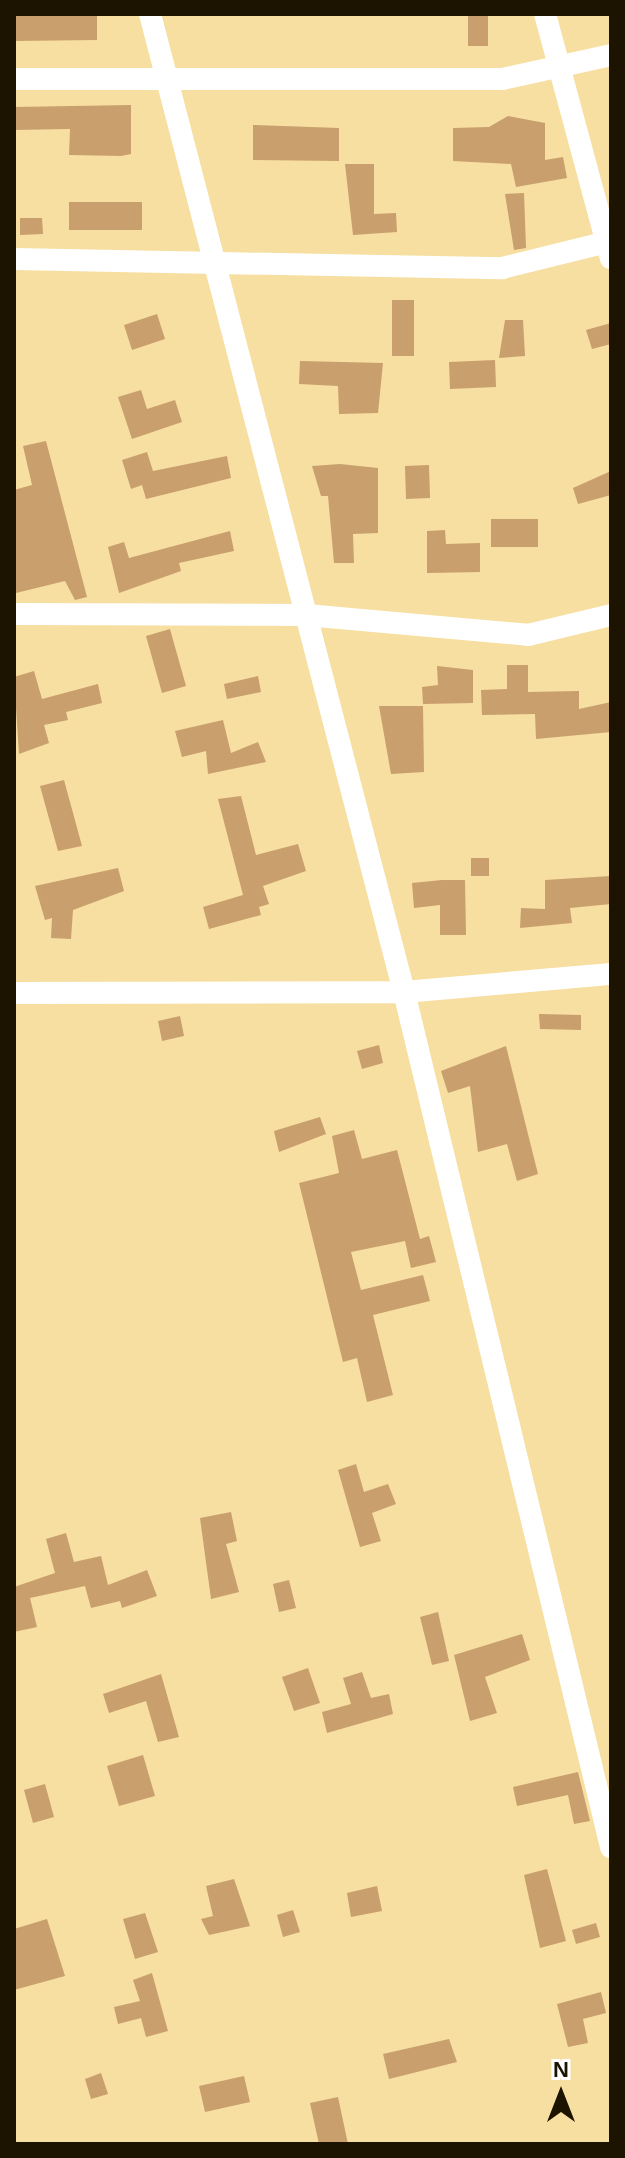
<!DOCTYPE html>
<html>
<head>
<meta charset="utf-8">
<style>
  body { margin:0 }
  #map { position:relative; width:625px; height:2158px; overflow:hidden; background:#f6dfa0; font-family:Arial,sans-serif }
  div>[style] { position:absolute }
  [style*='--x'] { left:calc(var(--x)*1px); top:calc(var(--y)*1px); width:calc(var(--w)*1px); rotate:calc(var(--a)*1deg) }
  .building>* { inset:0; background:#c99f6d }
  .street>* { height:22px; margin:-11px; padding:0 11px; transform-origin:11px; border-radius:11px; background:#fff }
  span { translate:-50% -50%; white-space:nowrap; text-align:center; line-height:1.15; -webkit-text-stroke:8px #fff; paint-order:stroke }
  .frame { position:absolute; inset:0; border:16px solid #1c1400; pointer-events:none }
  .north { position:absolute; left:521px; top:2054px; width:80px; height:80px; -webkit-text-stroke:6px #fff; paint-order:stroke; rotate:0deg; font-size:22px; font-weight:700; line-height:32px; text-align:center; color:#1c1400 }
  .north::after { content:''; display:block; margin:auto; width:28px; height:36px; background:#1c1400; clip-path:polygon(50% 0,100% 100%,50% 72%,0 100%) }
</style>
</head>
<body>
<div id="map">
  <div class="building">
    <i style="clip-path:polygon(14px 14px,97px 14px,97px 40px,14px 41px)"></i>
    <i style="clip-path:polygon(468px 14px,488px 14px,488px 46px,468px 46px)"></i>
    <i style="clip-path:polygon(131px 105px,131px 154px,121px 156px,69px 155px,70px 129px,14px 130px,14px 107px)"></i>
    <i style="clip-path:polygon(508px 116px,545px 123px,545px 160px,563px 157px,567px 178px,516px 187px,511px 164px,453px 161px,453px 128px,489px 127px)"></i>
    <i style="clip-path:polygon(253px 125px,339px 128px,339px 161px,253px 160px)"></i>
    <i style="clip-path:polygon(345px 164px,374px 164px,374px 214px,396px 213px,397px 232px,353px 235px)"></i>
    <i style="clip-path:polygon(524px 193px,526px 248px,514px 250px,505px 194px)"></i>
    <i style="clip-path:polygon(69px 202px,142px 202px,142px 230px,69px 230px)"></i>
    <i style="clip-path:polygon(20px 218px,42px 218px,43px 234px,20px 235px)"></i>
    <i style="clip-path:polygon(392px 300px,414px 300px,414px 356px,392px 356px)"></i>
    <i style="clip-path:polygon(157px 314px,165px 339px,132px 350px,124px 325px)"></i>
    <i style="clip-path:polygon(505px 320px,523px 320px,525px 356px,499px 358px)"></i>
    <i style="clip-path:polygon(611px 323px,611px 344px,592px 349px,586px 330px)"></i>
    <i style="clip-path:polygon(495px 360px,496px 387px,450px 389px,449px 362px)"></i>
    <i style="clip-path:polygon(300px 361px,383px 363px,378px 413px,339px 414px,338px 386px,299px 384px)"></i>
    <i style="clip-path:polygon(141px 390px,147px 409px,175px 400px,182px 422px,132px 439px,118px 397px)"></i>
    <i style="clip-path:polygon(46px 441px,87px 597px,75px 600px,65px 581px,16px 593px,14px 585px,14px 490px,32px 485px,23px 446px)"></i>
    <i style="clip-path:polygon(147px 452px,153px 471px,227px 456px,231px 478px,146px 499px,142px 485px,131px 489px,122px 460px)"></i>
    <i style="clip-path:polygon(340px 464px,378px 468px,378px 533px,353px 534px,354px 563px,334px 563px,328px 496px,321px 496px,312px 466px)"></i>
    <i style="clip-path:polygon(429px 465px,430px 498px,406px 499px,405px 466px)"></i>
    <i style="clip-path:polygon(611px 471px,611px 495px,578px 504px,573px 488px)"></i>
    <i style="clip-path:polygon(491px 519px,538px 519px,538px 547px,491px 547px)"></i>
    <i style="clip-path:polygon(445px 530px,446px 544px,480px 543px,480px 572px,427px 573px,427px 531px)"></i>
    <i style="clip-path:polygon(230px 531px,234px 551px,179px 563px,181px 571px,119px 593px,108px 547px,124px 542px,129px 558px)"></i>
    <i style="clip-path:polygon(170px 629px,186px 686px,162px 693px,146px 636px)"></i>
    <i style="clip-path:polygon(507px 665px,528px 665px,528px 692px,579px 691px,579px 709px,611px 702px,611px 732px,536px 739px,535px 714px,482px 715px,481px 690px,507px 689px)"></i>
    <i style="clip-path:polygon(437px 666px,473px 670px,473px 703px,423px 704px,422px 687px,438px 685px)"></i>
    <i style="clip-path:polygon(34px 671px,42px 699px,98px 684px,102px 703px,66px 712px,68px 720px,44px 725px,49px 743px,19px 754px,14px 677px)"></i>
    <i style="clip-path:polygon(258px 676px,261px 692px,227px 699px,224px 684px)"></i>
    <i style="clip-path:polygon(379px 706px,423px 706px,424px 772px,391px 774px)"></i>
    <i style="clip-path:polygon(223px 720px,231px 753px,258px 742px,266px 762px,208px 774px,206px 751px,182px 757px,175px 731px)"></i>
    <i style="clip-path:polygon(64px 780px,82px 846px,58px 851px,40px 786px)"></i>
    <i style="clip-path:polygon(241px 796px,256px 855px,298px 844px,306px 871px,263px 886px,269px 904px,259px 907px,261px 915px,209px 929px,203px 907px,243px 895px,218px 799px)"></i>
    <i style="clip-path:polygon(471px 858px,489px 858px,489px 876px,471px 876px)"></i>
    <i style="clip-path:polygon(118px 868px,124px 891px,73px 910px,71px 939px,51px 938px,52px 918px,45px 920px,35px 886px)"></i>
    <i style="clip-path:polygon(611px 876px,611px 904px,570px 908px,572px 923px,520px 928px,521px 908px,545px 909px,545px 880px)"></i>
    <i style="clip-path:polygon(442px 880px,465px 880px,466px 935px,440px 935px,440px 905px,414px 908px,412px 883px)"></i>
    <i style="clip-path:polygon(539px 1014px,581px 1015px,581px 1030px,540px 1029px)"></i>
    <i style="clip-path:polygon(180px 1016px,184px 1036px,162px 1041px,158px 1021px)"></i>
    <i style="clip-path:polygon(379px 1045px,383px 1063px,362px 1069px,357px 1051px)"></i>
    <i style="clip-path:polygon(506px 1046px,538px 1174px,517px 1181px,507px 1144px,478px 1152px,470px 1086px,448px 1093px,441px 1071px)"></i>
    <i style="clip-path:polygon(320px 1117px,326px 1134px,279px 1152px,274px 1131px)"></i>
    <i style="clip-path:polygon(354px 1130px,362px 1159px,397px 1150px,420px 1239px,429px 1236px,436px 1262px,411px 1268px,405px 1241px,351px 1252px,361px 1290px,423px 1275px,430px 1301px,373px 1315px,393px 1395px,367px 1402px,357px 1358px,343px 1362px,299px 1183px,339px 1173px,332px 1136px)"></i>
    <i style="clip-path:polygon(356px 1464px,364px 1492px,388px 1484px,396px 1504px,372px 1513px,381px 1541px,360px 1547px,338px 1470px)"></i>
    <i style="clip-path:polygon(231px 1512px,237px 1541px,226px 1544px,239px 1592px,211px 1599px,200px 1518px)"></i>
    <i style="clip-path:polygon(66px 1533px,74px 1562px,101px 1556px,108px 1585px,147px 1570px,157px 1596px,122px 1608px,120px 1601px,91px 1608px,85px 1586px,30px 1598px,37px 1627px,14px 1632px,14px 1587px,55px 1573px,46px 1539px)"></i>
    <i style="clip-path:polygon(289px 1580px,296px 1608px,279px 1612px,273px 1584px)"></i>
    <i style="clip-path:polygon(438px 1612px,449px 1661px,432px 1665px,420px 1617px)"></i>
    <i style="clip-path:polygon(522px 1634px,530px 1660px,485px 1677px,497px 1713px,470px 1721px,454px 1655px)"></i>
    <i style="clip-path:polygon(308px 1668px,320px 1703px,294px 1711px,282px 1677px)"></i>
    <i style="clip-path:polygon(362px 1672px,371px 1698px,389px 1694px,393px 1714px,327px 1733px,322px 1712px,351px 1704px,343px 1678px)"></i>
    <i style="clip-path:polygon(161px 1674px,179px 1737px,158px 1742px,146px 1701px,109px 1713px,103px 1694px)"></i>
    <i style="clip-path:polygon(143px 1755px,155px 1796px,119px 1806px,107px 1766px)"></i>
    <i style="clip-path:polygon(578px 1772px,590px 1821px,574px 1824px,568px 1795px,517px 1806px,513px 1787px)"></i>
    <i style="clip-path:polygon(45px 1784px,54px 1817px,33px 1823px,24px 1790px)"></i>
    <i style="clip-path:polygon(547px 1869px,566px 1941px,540px 1948px,524px 1875px)"></i>
    <i style="clip-path:polygon(234px 1879px,250px 1926px,209px 1935px,201px 1919px,213px 1916px,206px 1886px)"></i>
    <i style="clip-path:polygon(377px 1886px,382px 1911px,351px 1917px,347px 1893px)"></i>
    <i style="clip-path:polygon(293px 1910px,300px 1932px,283px 1937px,277px 1915px)"></i>
    <i style="clip-path:polygon(145px 1913px,158px 1952px,135px 1959px,123px 1919px)"></i>
    <i style="clip-path:polygon(47px 1919px,65px 1976px,14px 1990px,14px 1929px)"></i>
    <i style="clip-path:polygon(596px 1923px,600px 1937px,576px 1944px,572px 1930px)"></i>
    <i style="clip-path:polygon(152px 1973px,168px 2031px,146px 2037px,141px 2018px,118px 2024px,114px 2007px,140px 2001px,133px 1980px)"></i>
    <i style="clip-path:polygon(601px 1992px,606px 2013px,583px 2019px,588px 2043px,568px 2047px,557px 2004px)"></i>
    <i style="clip-path:polygon(449px 2039px,457px 2062px,389px 2079px,383px 2054px)"></i>
    <i style="clip-path:polygon(101px 2073px,108px 2094px,91px 2099px,85px 2079px)"></i>
    <i style="clip-path:polygon(244px 2076px,250px 2102px,205px 2112px,199px 2086px)"></i>
    <i style="clip-path:polygon(338px 2097px,348px 2144px,319px 2144px,310px 2103px)"></i>
  </div>
  <div class="street">
    <i style="--x:150;--y:14;--w:1010;--a:75.44"></i>
    <i style="--x:404;--y:992;--w:880;--a:76.39"></i>
    <i style="--x:545;--y:14;--w:253;--a:74.9"></i>
    <i style="--x:14;--y:79;--w:488;--a:0"></i>
    <i style="--x:502;--y:79;--w:112;--a:-12.4"></i>
    <i style="--x:14;--y:259;--w:488;--a:1.1"></i>
    <i style="--x:502;--y:268;--w:112;--a:-13.9"></i>
    <i style="--x:14;--y:614;--w:292;--a:0.2"></i>
    <i style="--x:306;--y:615;--w:223;--a:5.1"></i>
    <i style="--x:528;--y:635;--w:85;--a:-13.5"></i>
    <i style="--x:14;--y:993;--w:390;--a:-0.1"></i>
    <i style="--x:404;--y:992;--w:208;--a:-5"></i>
  </div>
  <div class="frame"></div>
  <div class="north">N</div>
</div>
</body>
</html>
